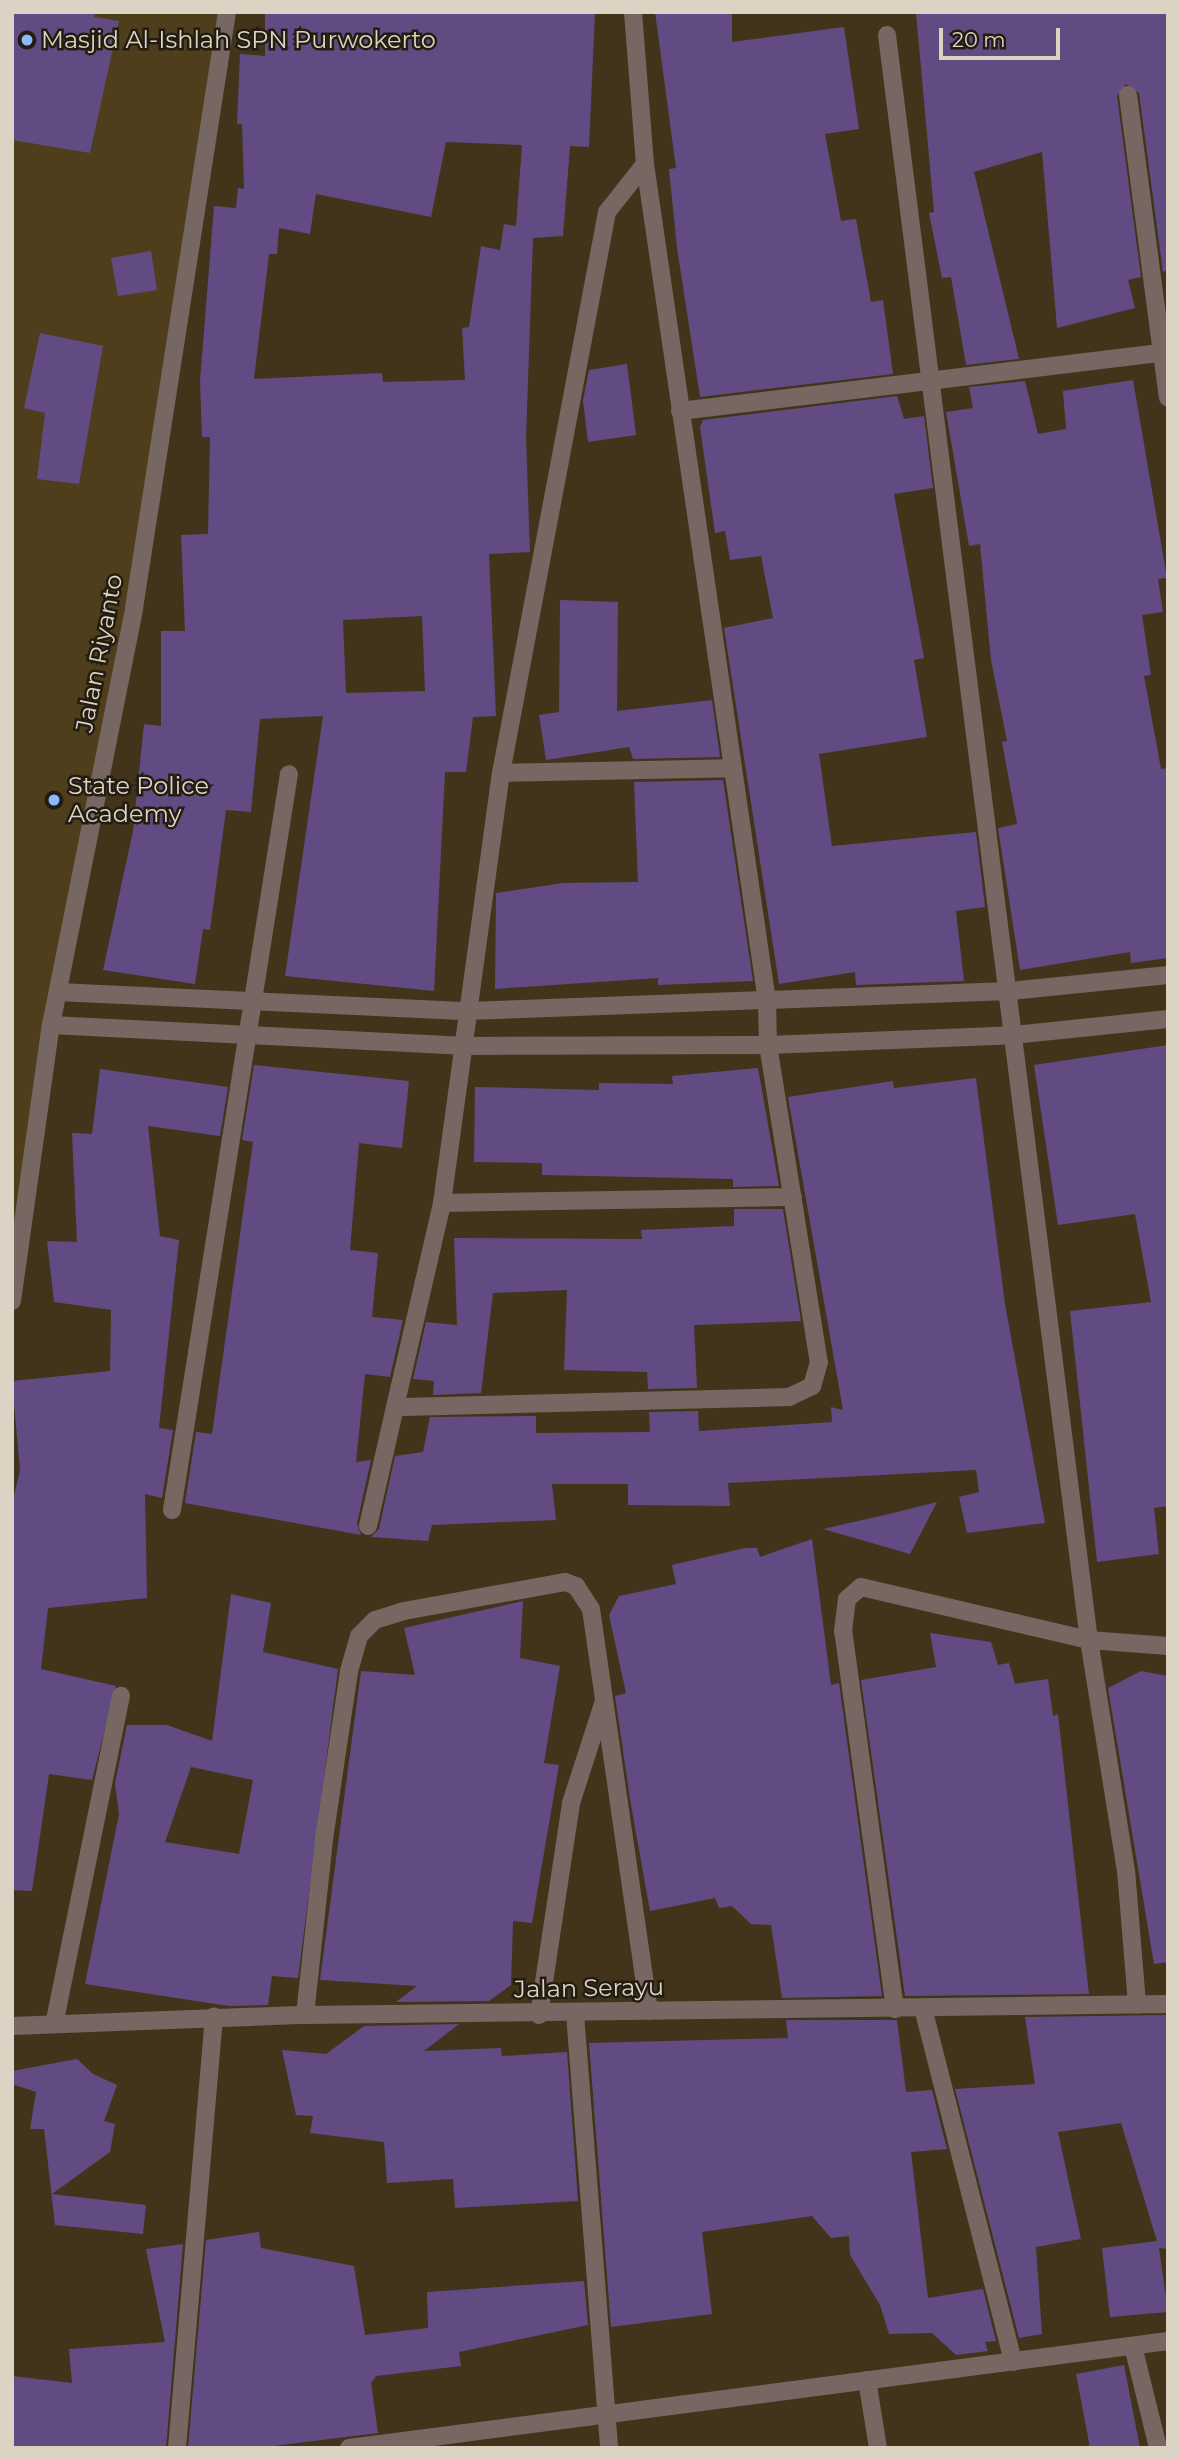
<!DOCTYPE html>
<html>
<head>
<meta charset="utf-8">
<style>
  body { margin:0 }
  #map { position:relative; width:1180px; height:2460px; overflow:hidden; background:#42341a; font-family:Montserrat,sans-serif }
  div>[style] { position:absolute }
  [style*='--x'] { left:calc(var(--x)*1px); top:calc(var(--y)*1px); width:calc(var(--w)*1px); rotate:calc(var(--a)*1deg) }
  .built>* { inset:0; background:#4f3e1c }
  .building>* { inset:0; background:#624b83 }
  .minor>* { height:18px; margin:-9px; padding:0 9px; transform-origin:9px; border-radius:9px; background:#766763 }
  .dots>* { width:19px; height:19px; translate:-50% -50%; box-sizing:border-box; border:4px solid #231d11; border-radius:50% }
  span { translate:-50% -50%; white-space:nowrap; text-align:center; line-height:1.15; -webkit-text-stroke:5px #231d11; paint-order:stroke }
  .poi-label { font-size:24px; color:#dcd3c4 }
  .left { translate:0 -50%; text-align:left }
  .street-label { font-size:24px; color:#dcd3c4 }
  .frame { position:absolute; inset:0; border:14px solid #dcd3c4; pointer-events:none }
  .scale { position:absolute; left:939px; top:28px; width:121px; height:32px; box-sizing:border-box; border:4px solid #dcd3c4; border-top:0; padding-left:9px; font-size:21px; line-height:24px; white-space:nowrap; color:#dcd3c4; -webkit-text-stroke:5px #231d11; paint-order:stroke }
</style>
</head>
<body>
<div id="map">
  <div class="built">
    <i style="clip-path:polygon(12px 12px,227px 12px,189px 252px,51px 1025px,12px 1301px)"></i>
  </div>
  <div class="building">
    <i style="clip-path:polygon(12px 12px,95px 12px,94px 17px,119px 21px,90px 153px,12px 140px)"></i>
    <i style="clip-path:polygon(evenodd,265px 12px,595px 12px,589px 147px,570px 146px,563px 236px,533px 238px,526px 438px,530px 552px,489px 554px,496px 716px,473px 717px,466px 772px,445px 772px,434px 991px,285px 976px,323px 716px,260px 719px,251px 812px,226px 810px,210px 930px,203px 929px,195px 984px,103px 970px,133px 831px,144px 724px,161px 726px,161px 631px,185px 631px,181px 535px,208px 534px,210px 437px,202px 437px,200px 381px,214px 206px,236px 208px,238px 188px,244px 189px,242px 124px,237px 124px,240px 54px,265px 56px,265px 12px,446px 142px,522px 145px,516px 226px,504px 224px,500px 250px,481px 246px,469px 327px,462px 328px,465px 380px,383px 382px,382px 373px,254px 379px,269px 254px,277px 254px,279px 228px,310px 234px,316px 194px,431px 217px,446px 142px,265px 12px,422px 616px,425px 691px,346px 693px,343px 620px,422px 616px)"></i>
    <i style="clip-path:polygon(655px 12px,732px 12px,732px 42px,844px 27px,859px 129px,825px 134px,841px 221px,856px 219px,871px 302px,883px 300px,893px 374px,700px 397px,677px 248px,669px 169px,676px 168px)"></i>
    <i style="clip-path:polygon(916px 12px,1168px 12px,1168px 270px,1163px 272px,1139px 93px,1126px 84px,1117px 96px,1141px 277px,1128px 280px,1135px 308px,1057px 328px,1042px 152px,974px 172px,1019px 359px,966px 365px,951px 277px,942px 278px,929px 213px,934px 212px)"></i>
    <i style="clip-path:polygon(151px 251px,157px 290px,118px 296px,111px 258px)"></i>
    <i style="clip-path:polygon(40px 333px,103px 346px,79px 484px,37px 479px,45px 413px,24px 408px)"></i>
    <i style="clip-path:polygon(627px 364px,636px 435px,588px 442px,583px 401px,589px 370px)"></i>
    <i style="clip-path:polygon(1133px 380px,1167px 578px,1158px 579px,1163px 612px,1142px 615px,1151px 675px,1144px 676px,1161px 769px,1168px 768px,1168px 958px,1131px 963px,1130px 952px,1020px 970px,998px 828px,1017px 824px,1002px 742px,1007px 741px,991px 660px,980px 544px,969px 546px,946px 412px,973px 408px,969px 387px,1025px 381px,1038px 434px,1066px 429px,1063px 391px)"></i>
    <i style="clip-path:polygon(897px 396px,904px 419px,924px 416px,933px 488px,894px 494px,924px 658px,914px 660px,927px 737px,819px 754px,832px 846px,976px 832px,985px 907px,956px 911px,964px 981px,856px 985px,855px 972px,779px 984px,724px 628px,773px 618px,761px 556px,730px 560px,725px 531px,715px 533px,700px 427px,703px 420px)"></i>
    <i style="clip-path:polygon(560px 600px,618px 602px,617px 711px,712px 700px,720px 757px,633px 759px,629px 747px,546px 760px,539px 715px,559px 712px)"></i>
    <i style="clip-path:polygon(723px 780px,753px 981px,658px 985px,658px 978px,495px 989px,496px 893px,563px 883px,638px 882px,634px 782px)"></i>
    <i style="clip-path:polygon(1168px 1045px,1168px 1506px,1154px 1508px,1159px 1554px,1097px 1562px,1070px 1311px,1151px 1302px,1135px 1214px,1058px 1225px,1034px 1065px)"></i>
    <i style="clip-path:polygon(254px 1065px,409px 1081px,402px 1148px,359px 1143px,350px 1250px,378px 1253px,372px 1317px,403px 1320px,390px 1377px,365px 1374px,356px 1462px,371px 1460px,357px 1523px,361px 1535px,185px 1503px,196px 1432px,212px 1434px,253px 1142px,242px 1140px)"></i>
    <i style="clip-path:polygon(758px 1068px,779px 1186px,733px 1187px,733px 1179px,542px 1175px,542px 1163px,474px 1162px,475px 1087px,599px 1090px,599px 1083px,673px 1084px,672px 1076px)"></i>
    <i style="clip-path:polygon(100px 1069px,228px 1087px,220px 1136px,148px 1126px,160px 1236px,179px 1240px,159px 1428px,173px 1430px,162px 1498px,145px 1494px,147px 1598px,48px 1608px,41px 1669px,116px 1686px,92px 1780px,49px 1774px,32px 1891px,12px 1890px,12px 1504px,20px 1470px,12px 1381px,110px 1371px,111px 1310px,54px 1302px,47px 1241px,77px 1242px,72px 1133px,92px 1134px)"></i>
    <i style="clip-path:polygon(976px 1078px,1005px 1304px,1045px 1523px,967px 1533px,959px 1497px,979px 1492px,976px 1470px,728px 1483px,730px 1506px,628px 1505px,628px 1484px,552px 1484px,556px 1520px,432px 1525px,428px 1541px,371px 1537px,379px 1529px,395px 1456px,423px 1452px,430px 1417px,536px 1416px,536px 1433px,650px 1432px,649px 1412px,698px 1411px,699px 1431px,832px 1422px,831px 1407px,843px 1410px,788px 1097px,893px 1081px,894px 1088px)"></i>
    <i style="clip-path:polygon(734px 1209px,783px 1209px,801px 1321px,694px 1325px,697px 1388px,648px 1389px,647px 1372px,564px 1370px,567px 1290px,493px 1293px,481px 1393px,433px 1395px,434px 1381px,413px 1379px,426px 1322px,457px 1325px,454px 1238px,642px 1239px,641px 1230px,734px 1226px)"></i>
    <i style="clip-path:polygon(937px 1502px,910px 1554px,823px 1529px,889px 1514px)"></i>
    <i style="clip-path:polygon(812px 1539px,831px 1685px,839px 1683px,882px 1996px,782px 1998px,771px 1925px,751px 1924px,732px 1906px,719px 1908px,715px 1898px,650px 1911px,631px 1805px,615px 1696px,626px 1693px,609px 1615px,619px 1596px,676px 1584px,672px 1565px,745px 1548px,757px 1548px,760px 1557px)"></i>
    <i style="clip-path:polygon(evenodd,231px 1594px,271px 1603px,263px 1652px,338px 1669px,298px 1978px,272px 1976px,268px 2005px,229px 2006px,85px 1984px,119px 1814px,115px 1783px,127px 1725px,167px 1725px,212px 1741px,231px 1594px,191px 1767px,253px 1780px,239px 1854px,165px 1842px,191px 1767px)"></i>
    <i style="clip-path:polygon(523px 1601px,520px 1658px,560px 1666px,544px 1763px,559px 1765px,532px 1923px,513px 1921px,511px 1985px,489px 2001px,396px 2002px,417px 1986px,320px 1980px,361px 1671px,415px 1675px,404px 1628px)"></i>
    <i style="clip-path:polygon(930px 1633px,991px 1642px,998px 1665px,1009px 1663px,1015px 1684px,1048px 1679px,1053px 1716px,1058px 1714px,1089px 1994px,905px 1996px,861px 1680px,936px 1667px)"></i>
    <i style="clip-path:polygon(1141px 1671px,1168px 1676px,1168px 1962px,1154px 1964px,1108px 1688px)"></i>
    <i style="clip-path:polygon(1168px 2015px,1168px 2249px,1159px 2248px,1168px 2312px,1110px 2317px,1102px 2248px,1157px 2241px,1121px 2123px,1058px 2132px,1081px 2239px,1036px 2247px,1042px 2334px,1019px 2338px,955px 2089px,1035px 2084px,1025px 2017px)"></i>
    <i style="clip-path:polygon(786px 2020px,897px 2020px,906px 2092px,932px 2090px,947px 2149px,911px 2152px,928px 2298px,983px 2289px,996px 2341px,985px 2342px,988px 2351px,956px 2355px,932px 2333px,889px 2334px,880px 2305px,850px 2255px,849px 2236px,831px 2238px,812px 2216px,702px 2232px,712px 2314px,611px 2327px,589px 2043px,788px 2038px)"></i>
    <i style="clip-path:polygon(459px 2024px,424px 2051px,501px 2048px,502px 2056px,567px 2052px,578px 2201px,455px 2208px,453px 2179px,387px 2183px,384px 2142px,310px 2133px,313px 2116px,296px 2115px,282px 2050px,326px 2054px,364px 2026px)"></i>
    <i style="clip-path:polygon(77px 2059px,93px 2074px,117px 2085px,104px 2121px,115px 2124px,110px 2152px,52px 2194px,146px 2205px,143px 2234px,55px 2225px,44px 2129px,30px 2129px,36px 2092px,12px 2084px,12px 2071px)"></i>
    <i style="clip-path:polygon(259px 2232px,261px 2248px,354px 2266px,365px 2335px,428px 2328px,427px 2292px,584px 2281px,588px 2325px,459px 2352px,461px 2366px,376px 2376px,371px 2383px,378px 2433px,257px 2448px,188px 2448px,206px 2240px)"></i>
    <i style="clip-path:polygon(183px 2244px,166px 2448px,12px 2448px,12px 2376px,72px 2383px,69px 2349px,165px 2342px,146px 2249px)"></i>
    <i style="clip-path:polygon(1124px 2365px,1140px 2448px,1090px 2448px,1076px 2374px)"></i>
  </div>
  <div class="minor">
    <i style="--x:633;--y:12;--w:152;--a:85.5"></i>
    <i style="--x:645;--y:164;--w:846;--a:81.71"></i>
    <i style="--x:767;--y:1001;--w:44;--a:88.7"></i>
    <i style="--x:768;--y:1045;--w:321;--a:80.9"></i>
    <i style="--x:819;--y:1362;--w:25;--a:106"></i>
    <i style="--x:812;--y:1386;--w:25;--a:154"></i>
    <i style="--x:789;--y:1397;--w:394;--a:178.5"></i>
    <i style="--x:395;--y:1407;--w:209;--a:-77"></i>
    <i style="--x:442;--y:1203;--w:434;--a:-82.2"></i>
    <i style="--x:501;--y:773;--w:571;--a:-79.3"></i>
    <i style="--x:607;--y:212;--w:61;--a:-51.6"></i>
    <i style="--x:887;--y:35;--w:1618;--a:82.83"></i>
    <i style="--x:1089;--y:1640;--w:233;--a:80.9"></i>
    <i style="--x:1126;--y:1870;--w:135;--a:85.3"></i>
    <i style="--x:1128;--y:95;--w:305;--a:82.5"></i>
    <i style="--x:680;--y:411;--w:492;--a:-6.9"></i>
    <i style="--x:501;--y:773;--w:231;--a:-1.2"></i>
    <i style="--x:58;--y:992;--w:410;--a:2.7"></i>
    <i style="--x:468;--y:1011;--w:542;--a:-2.11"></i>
    <i style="--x:1010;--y:991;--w:159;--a:-5.8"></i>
    <i style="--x:51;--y:1025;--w:416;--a:2.9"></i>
    <i style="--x:466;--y:1046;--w:302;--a:-0.2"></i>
    <i style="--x:768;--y:1045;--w:245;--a:-2.3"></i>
    <i style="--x:1013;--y:1035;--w:156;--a:-5.9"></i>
    <i style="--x:442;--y:1203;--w:351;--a:-1"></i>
    <i style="--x:12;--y:1301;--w:279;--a:-82"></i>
    <i style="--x:51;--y:1025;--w:425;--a:-78.7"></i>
    <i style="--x:134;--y:608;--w:603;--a:-81.13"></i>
    <i style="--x:172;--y:1510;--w:745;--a:-80.97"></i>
    <i style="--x:368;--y:1526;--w:122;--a:-77.2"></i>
    <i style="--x:923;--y:2008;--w:365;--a:75.7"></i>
    <i style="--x:895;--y:2009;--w:382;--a:-97.8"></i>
    <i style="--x:843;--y:1631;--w:32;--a:-83"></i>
    <i style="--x:847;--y:1599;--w:18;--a:-41"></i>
    <i style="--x:861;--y:1587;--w:234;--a:13.1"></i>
    <i style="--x:1089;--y:1640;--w:79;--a:4.3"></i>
    <i style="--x:575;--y:2014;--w:435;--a:85.5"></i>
    <i style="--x:305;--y:2015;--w:177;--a:-83.8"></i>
    <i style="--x:324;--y:1839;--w:170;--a:-81.5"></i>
    <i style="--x:349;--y:1671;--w:36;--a:-74"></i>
    <i style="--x:359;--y:1636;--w:23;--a:-45"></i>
    <i style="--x:375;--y:1620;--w:30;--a:-17"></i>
    <i style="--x:404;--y:1611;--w:164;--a:-10.2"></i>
    <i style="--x:565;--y:1582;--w:12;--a:20"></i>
    <i style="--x:576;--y:1586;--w:27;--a:57"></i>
    <i style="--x:591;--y:1609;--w:406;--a:81.8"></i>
    <i style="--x:539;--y:2015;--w:214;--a:-81.4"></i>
    <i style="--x:571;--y:1803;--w:107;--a:-72.1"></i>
    <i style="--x:55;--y:2020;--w:331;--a:-78.5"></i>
    <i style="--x:12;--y:2026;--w:293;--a:-2.2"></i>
    <i style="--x:305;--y:2015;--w:863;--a:-0.73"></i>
    <i style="--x:1133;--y:2346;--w:105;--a:76.2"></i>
    <i style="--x:867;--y:2380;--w:69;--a:80.8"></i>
    <i style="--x:177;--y:2448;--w:433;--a:-85.1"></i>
    <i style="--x:349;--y:2448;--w:826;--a:-7.44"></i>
  </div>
  <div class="dots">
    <i style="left:27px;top:40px;background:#8cb9fc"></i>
    <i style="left:54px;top:800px;background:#8cb9fc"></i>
  </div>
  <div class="poi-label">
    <span class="left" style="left:41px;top:40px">Masjid Al-Ishlah SPN Purwokerto</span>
    <span class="left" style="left:68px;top:800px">State Police<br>Academy</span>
  </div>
  <div class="street-label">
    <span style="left:99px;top:653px;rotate:-79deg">Jalan Riyanto</span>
    <span style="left:589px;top:1988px;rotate:-1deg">Jalan Serayu</span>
  </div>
  <div class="frame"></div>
  <div class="scale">20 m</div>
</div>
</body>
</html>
